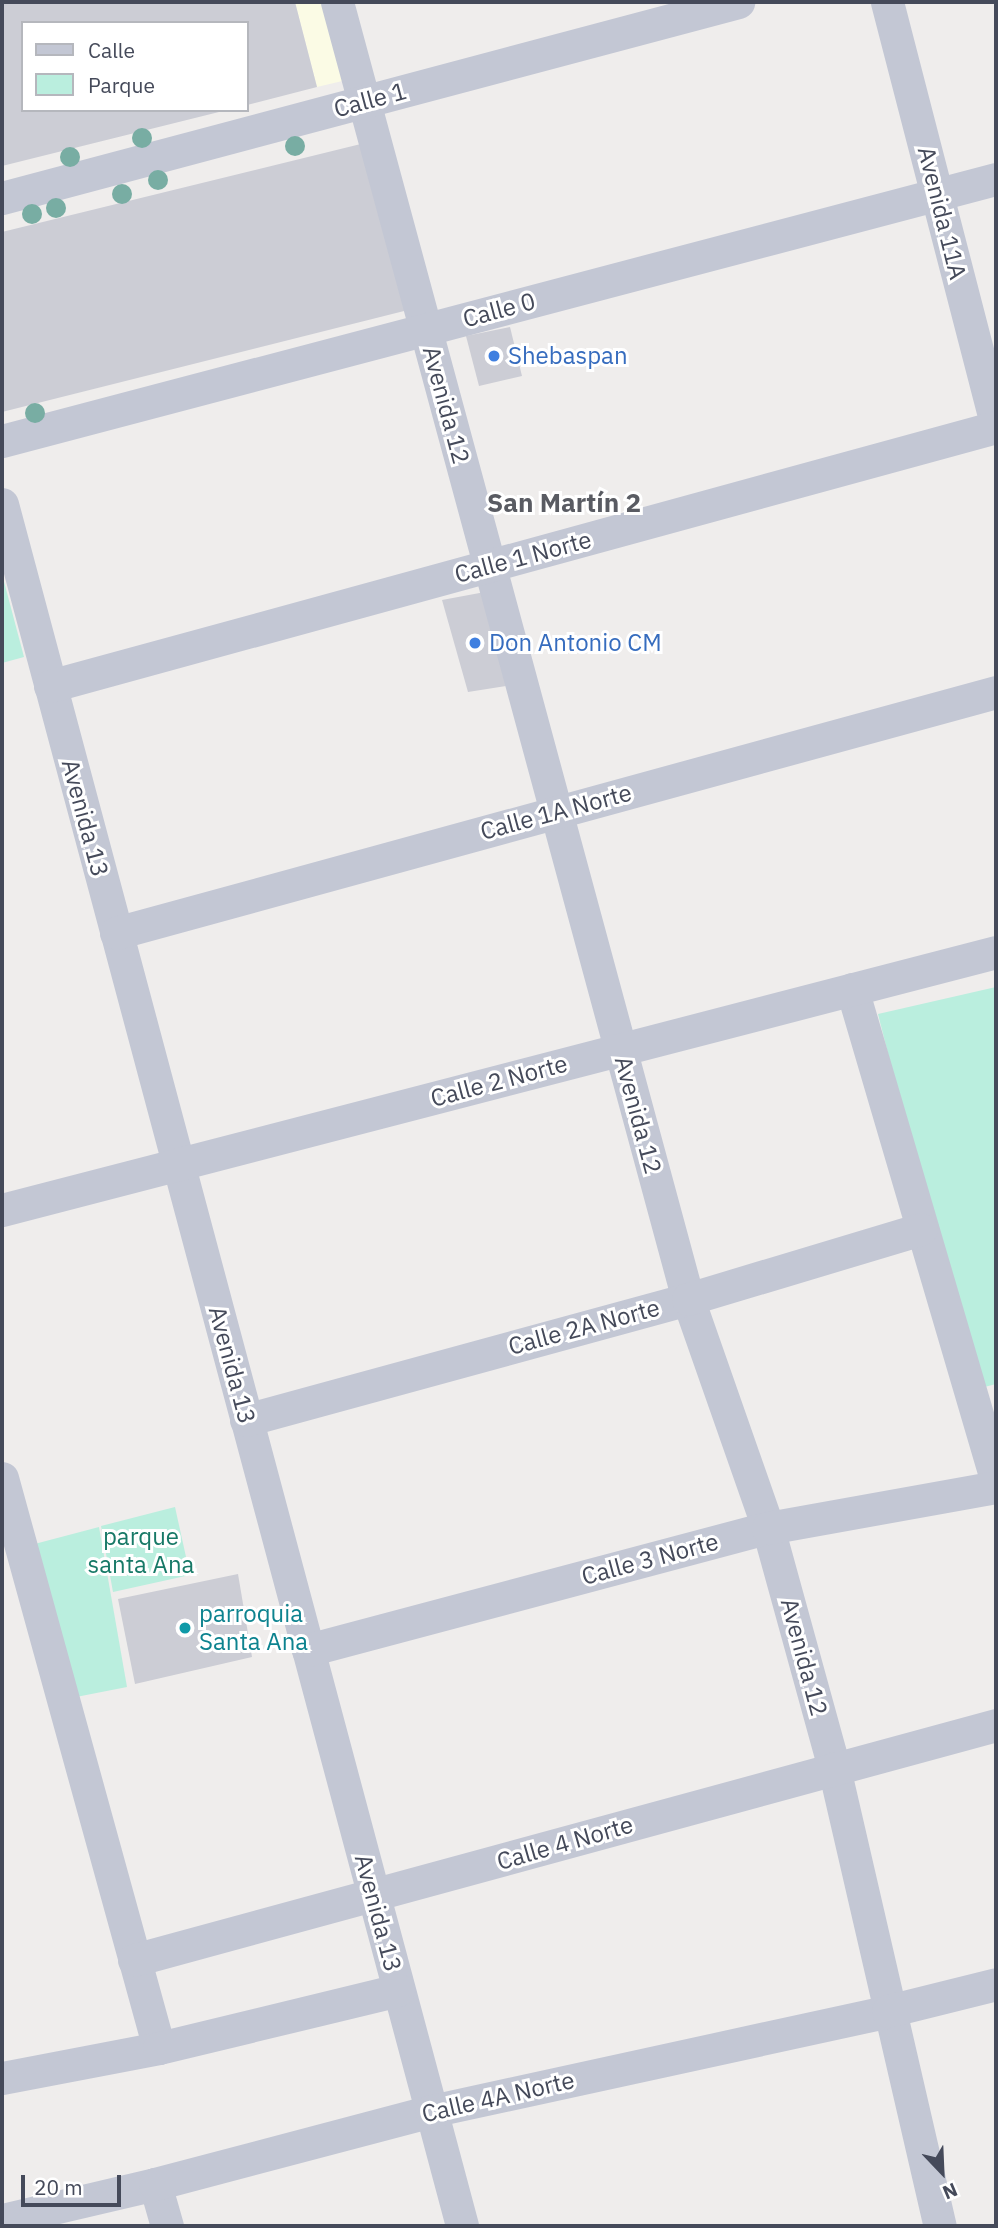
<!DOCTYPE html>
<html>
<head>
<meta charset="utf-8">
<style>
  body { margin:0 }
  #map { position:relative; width:998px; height:2228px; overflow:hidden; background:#efedec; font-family:"IBM Plex Sans",sans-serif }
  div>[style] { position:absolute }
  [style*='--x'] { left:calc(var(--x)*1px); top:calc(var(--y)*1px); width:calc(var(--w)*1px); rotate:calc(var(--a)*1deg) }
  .commercial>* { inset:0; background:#fbfbe5 }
  .green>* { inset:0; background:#baeede }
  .building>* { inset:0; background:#cccdd5 }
  .minor>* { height:33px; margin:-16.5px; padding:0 16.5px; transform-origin:16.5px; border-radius:16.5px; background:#c3c7d4 }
  .trees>* { width:20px; height:20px; margin:-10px; border-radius:50%; background:#78ada3 }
  .dots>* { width:19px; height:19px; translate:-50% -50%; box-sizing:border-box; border:4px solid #fff; border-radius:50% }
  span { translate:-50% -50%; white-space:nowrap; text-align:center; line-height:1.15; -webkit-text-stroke:6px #fff; paint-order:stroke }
  .street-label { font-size:24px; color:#454a5a }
  .shop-label { font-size:24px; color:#366cbe }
  .left { translate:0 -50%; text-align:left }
  .park-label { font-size:24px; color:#177967 }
  .culture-label { font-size:24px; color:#0d838f }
  .neighbourhood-label { font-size:26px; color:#595b62; font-weight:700 }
  .frame { position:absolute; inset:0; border:4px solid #454a5a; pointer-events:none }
  .legend { position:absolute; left:21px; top:21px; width:228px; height:91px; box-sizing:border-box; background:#fff; border:2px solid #b5b7bd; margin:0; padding:9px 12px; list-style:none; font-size:21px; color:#454a5a }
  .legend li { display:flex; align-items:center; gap:14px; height:35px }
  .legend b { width:35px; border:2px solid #b5b7bd }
  .north { position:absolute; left:907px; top:2137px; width:70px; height:70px; -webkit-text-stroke:5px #fff; paint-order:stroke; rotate:157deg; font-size:19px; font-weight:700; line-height:28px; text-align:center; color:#454a5a }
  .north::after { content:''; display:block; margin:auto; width:24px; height:32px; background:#454a5a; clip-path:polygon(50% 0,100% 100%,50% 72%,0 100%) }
  .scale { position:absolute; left:21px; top:2175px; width:100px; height:32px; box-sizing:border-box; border:4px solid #454a5a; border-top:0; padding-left:9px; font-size:21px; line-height:24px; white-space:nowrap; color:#454a5a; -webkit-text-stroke:5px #fff; paint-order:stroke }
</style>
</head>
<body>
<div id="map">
  <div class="commercial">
    <i style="clip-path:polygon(295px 2px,334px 2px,355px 78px,317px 87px)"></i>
  </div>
  <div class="green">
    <i style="clip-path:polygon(2px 574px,24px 657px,2px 663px)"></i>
    <i style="clip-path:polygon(996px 987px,996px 1384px,973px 1390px,878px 1014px)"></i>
    <i style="clip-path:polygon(175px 1507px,190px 1575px,113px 1592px,101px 1526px)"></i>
    <i style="clip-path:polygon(99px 1527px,127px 1687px,71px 1698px,27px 1546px)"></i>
  </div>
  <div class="building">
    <i style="clip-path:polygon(2px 2px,295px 2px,317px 87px,247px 105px,247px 23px,23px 23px,23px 110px,223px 111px,2px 166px)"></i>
    <i style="clip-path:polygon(373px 141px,416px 308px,2px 412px,2px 232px)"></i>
    <i style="clip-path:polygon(510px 327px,522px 376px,479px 386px,466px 336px)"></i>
    <i style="clip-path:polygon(485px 592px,506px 686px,468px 692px,442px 600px)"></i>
    <i style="clip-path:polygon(238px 1574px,252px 1657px,135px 1684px,118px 1599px)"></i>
  </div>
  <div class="minor">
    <i style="--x:337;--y:2;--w:1344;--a:74.86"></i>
    <i style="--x:688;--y:1299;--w:243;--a:70.7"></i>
    <i style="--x:768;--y:1528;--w:249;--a:74.6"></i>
    <i style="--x:834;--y:1768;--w:470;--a:77"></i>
    <i style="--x:887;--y:2;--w:436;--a:75.5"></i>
    <i style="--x:2;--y:198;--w:762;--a:-14.91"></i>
    <i style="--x:2;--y:441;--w:1028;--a:-14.77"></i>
    <i style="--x:2;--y:504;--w:1782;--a:75.04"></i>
    <i style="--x:50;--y:686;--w:981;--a:-15.31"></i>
    <i style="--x:116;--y:933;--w:912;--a:-15.32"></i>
    <i style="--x:852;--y:989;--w:511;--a:73.62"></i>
    <i style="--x:2;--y:1210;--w:1027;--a:-14.55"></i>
    <i style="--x:246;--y:1420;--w:458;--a:-15.3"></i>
    <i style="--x:688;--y:1299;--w:243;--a:-16.7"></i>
    <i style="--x:2;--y:1478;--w:591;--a:74.6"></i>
    <i style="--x:308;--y:1650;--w:476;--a:-14.9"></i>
    <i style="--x:768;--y:1528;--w:232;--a:-10.2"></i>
    <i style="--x:134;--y:1960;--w:893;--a:-15.25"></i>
    <i style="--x:2;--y:2078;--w:160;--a:-10.8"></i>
    <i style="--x:159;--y:2048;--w:246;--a:-13.6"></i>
    <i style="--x:155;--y:2184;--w:44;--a:74.1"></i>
    <i style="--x:2;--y:2220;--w:157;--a:-13.2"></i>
    <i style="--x:155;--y:2184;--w:285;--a:-14.8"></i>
    <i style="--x:431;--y:2111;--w:468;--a:-12.3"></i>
    <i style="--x:888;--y:2011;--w:111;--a:-14"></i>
  </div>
  <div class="trees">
    <i style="left:142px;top:138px"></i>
    <i style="left:295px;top:146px"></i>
    <i style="left:70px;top:157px"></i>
    <i style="left:158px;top:180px"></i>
    <i style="left:122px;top:194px"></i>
    <i style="left:56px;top:208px"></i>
    <i style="left:32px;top:214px"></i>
    <i style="left:35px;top:413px"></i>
  </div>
  <div class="dots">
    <i style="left:494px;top:356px;background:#3f7fe0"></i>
    <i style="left:475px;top:643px;background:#3f7fe0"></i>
    <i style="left:185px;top:1628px;background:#0f9aa8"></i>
  </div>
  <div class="street-label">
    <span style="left:370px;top:100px;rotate:-15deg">Calle 1</span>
    <span style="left:942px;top:213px;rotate:76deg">Avenida 11A</span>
    <span style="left:499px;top:310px;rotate:-15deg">Calle 0</span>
    <span style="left:446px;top:405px;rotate:75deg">Avenida 12</span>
    <span style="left:523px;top:557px;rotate:-15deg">Calle 1 Norte</span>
    <span style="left:556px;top:812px;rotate:-15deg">Calle 1A Norte</span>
    <span style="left:85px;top:818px;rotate:75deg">Avenida 13</span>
    <span style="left:499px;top:1081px;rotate:-15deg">Calle 2 Norte</span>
    <span style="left:638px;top:1115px;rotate:75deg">Avenida 12</span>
    <span style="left:584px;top:1327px;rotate:-15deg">Calle 2A Norte</span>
    <span style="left:232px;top:1365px;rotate:75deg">Avenida 13</span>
    <span style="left:650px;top:1559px;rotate:-15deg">Calle 3 Norte</span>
    <span style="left:804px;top:1657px;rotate:75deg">Avenida 12</span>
    <span style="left:565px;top:1843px;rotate:-16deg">Calle 4 Norte</span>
    <span style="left:378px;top:1913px;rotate:75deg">Avenida 13</span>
    <span style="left:498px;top:2097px;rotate:-13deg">Calle 4A Norte</span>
  </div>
  <div class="shop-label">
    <span class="left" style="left:508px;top:356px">Shebaspan</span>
    <span class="left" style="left:489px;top:643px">Don Antonio CM</span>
  </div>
  <div class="park-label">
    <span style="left:141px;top:1551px">parque<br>santa Ana</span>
  </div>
  <div class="culture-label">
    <span class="left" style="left:199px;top:1628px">parroquia<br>Santa Ana</span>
  </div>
  <div class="neighbourhood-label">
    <span style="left:564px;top:503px">San Martín 2</span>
  </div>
  <div class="frame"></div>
  <ul class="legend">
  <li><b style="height:9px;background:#c3c7d4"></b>Calle</li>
  <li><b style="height:19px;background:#baeede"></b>Parque</li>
  </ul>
  <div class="north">N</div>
  <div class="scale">20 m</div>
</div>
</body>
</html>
